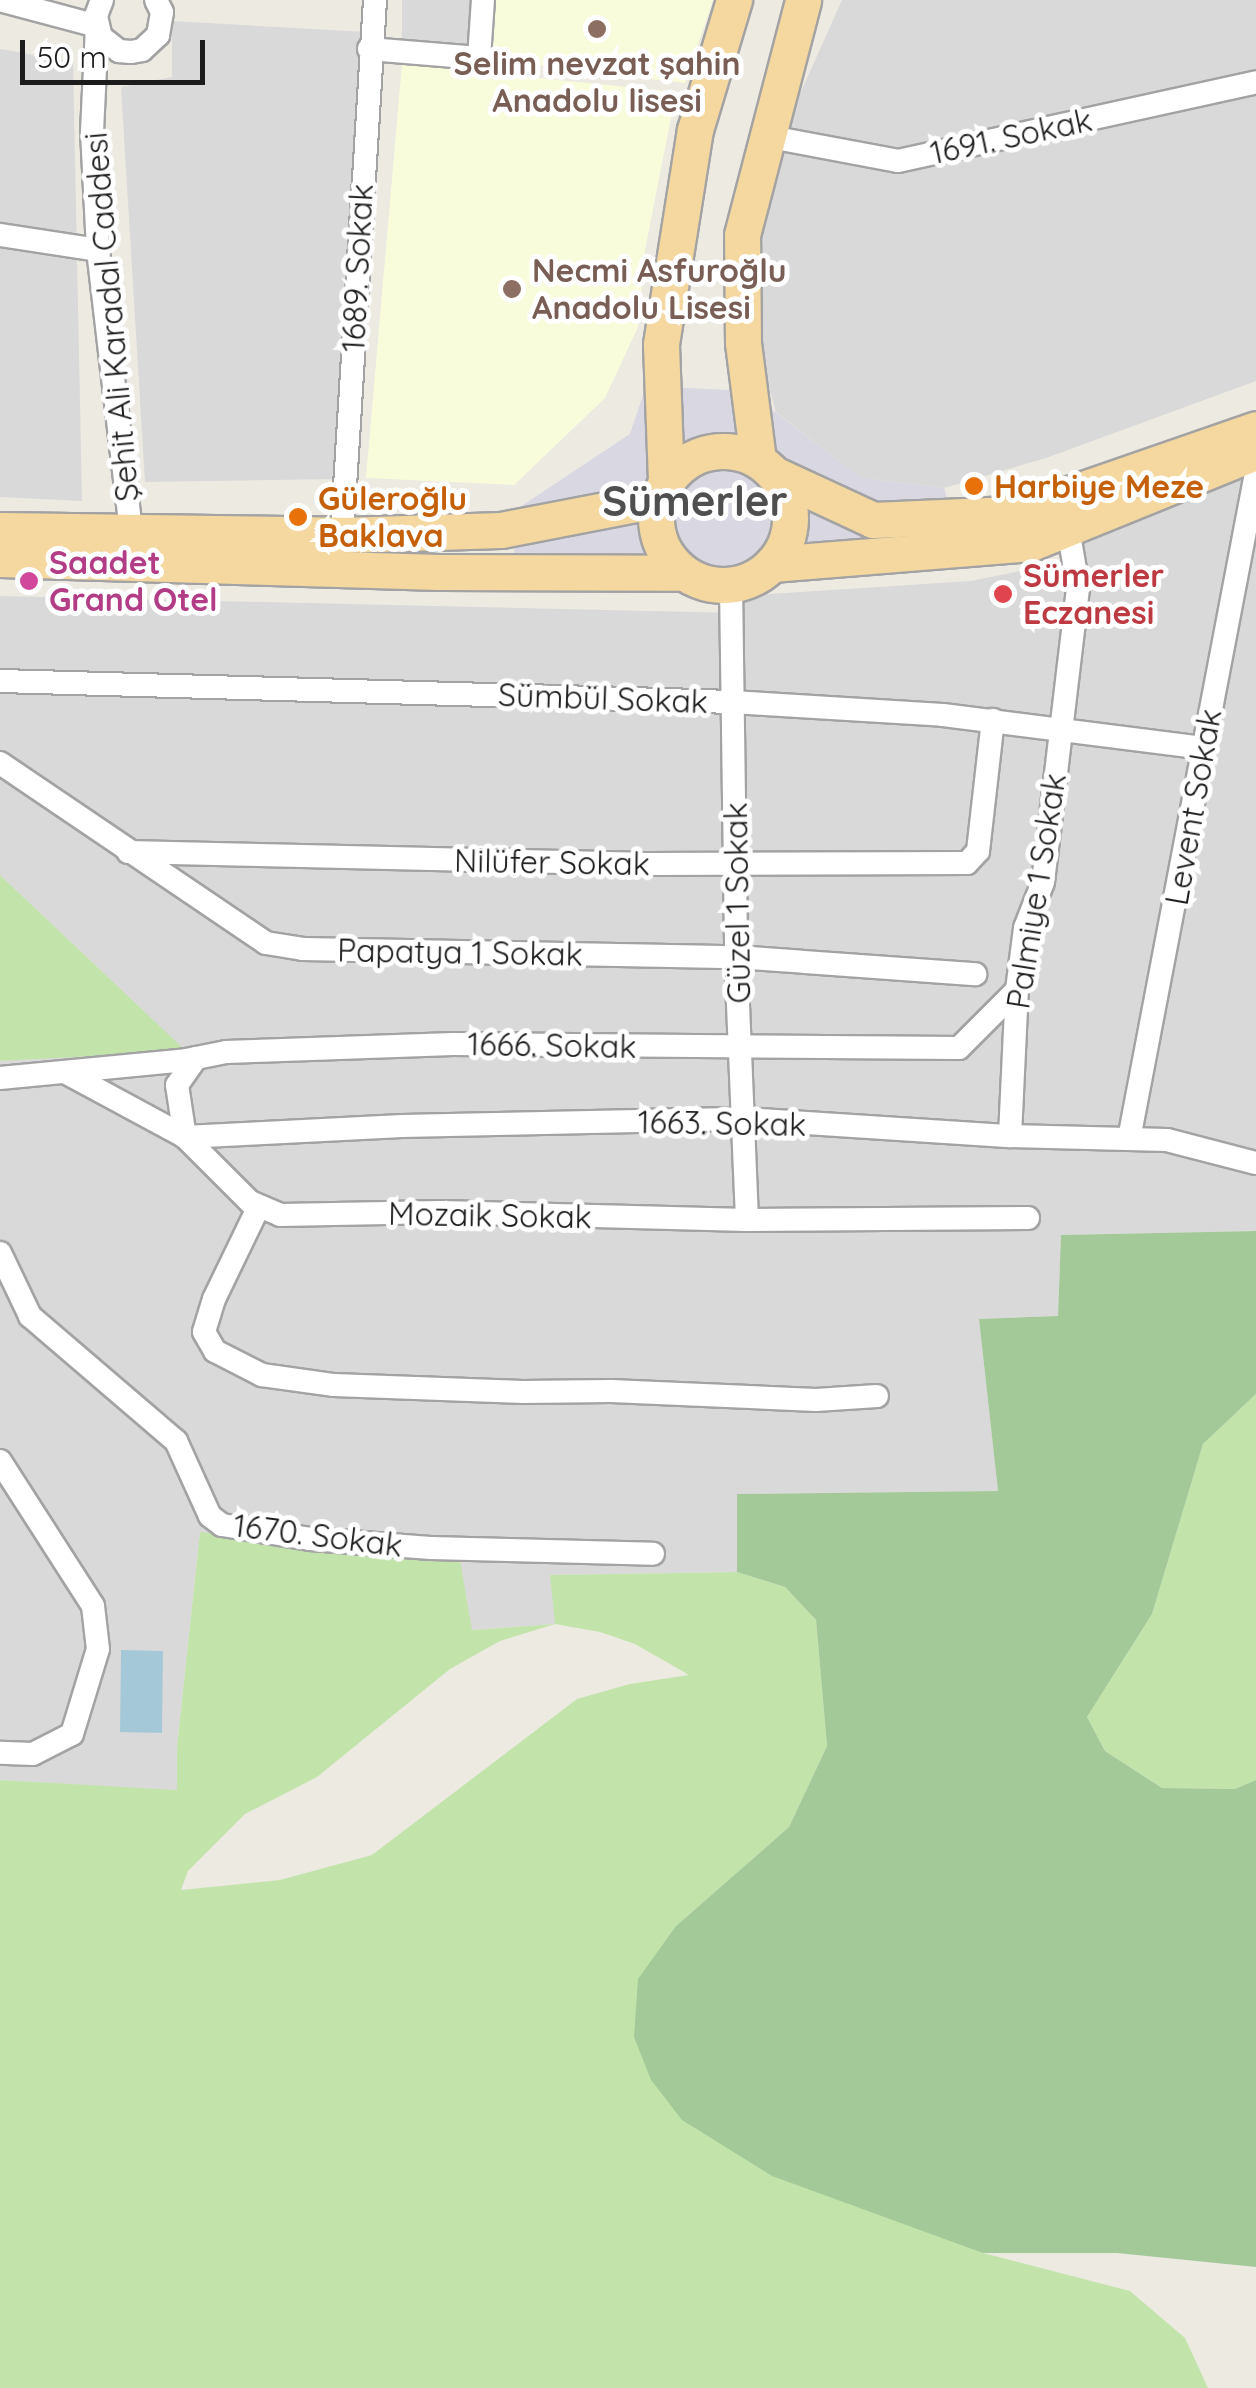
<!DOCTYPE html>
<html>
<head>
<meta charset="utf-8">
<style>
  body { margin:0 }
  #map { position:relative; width:1256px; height:2388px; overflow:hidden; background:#edeae2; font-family:Quicksand,sans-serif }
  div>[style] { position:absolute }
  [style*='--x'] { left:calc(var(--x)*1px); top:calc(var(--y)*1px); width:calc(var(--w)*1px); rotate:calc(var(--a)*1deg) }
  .residential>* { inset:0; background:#dad9d9 }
  .education>* { inset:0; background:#f9fcdb }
  .grass>* { inset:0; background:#c2e4ab }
  .forest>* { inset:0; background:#a3c999 }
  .plaza>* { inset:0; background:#d8d7e2 }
  .water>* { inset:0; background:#a5c8d8 }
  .roads { filter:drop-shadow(2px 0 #a3a3a3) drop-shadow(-2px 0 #a3a3a3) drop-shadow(0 2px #a3a3a3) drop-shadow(0 -2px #a3a3a3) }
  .street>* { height:22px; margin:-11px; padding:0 11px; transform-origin:11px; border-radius:11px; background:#fff }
  .primary>* { height:35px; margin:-17.5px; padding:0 17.5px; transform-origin:17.5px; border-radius:17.5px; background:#f5d89f }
  .primary>.ring { margin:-17.5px; padding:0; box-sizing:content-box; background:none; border:35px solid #f5d89f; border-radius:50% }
  .dots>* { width:28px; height:28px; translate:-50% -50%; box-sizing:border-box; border:5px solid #fff; border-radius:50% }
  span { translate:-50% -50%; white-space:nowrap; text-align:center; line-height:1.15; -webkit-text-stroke:10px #fff; paint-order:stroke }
  .education-label { font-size:32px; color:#785e54; font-weight:700 }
  .left { translate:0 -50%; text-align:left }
  .street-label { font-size:32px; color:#1c1c1c }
  .food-label { font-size:32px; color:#c56008; font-weight:700 }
  .hotel-label { font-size:32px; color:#b23c85; font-weight:700 }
  .health-label { font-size:32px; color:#be3a42; font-weight:700 }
  .district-label { font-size:42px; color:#4f4f4f; font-weight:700 }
  .scale { position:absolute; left:20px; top:40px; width:185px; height:45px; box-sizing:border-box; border:5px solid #1c1c1c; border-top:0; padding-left:12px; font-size:30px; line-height:35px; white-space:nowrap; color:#1c1c1c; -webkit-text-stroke:8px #fff; paint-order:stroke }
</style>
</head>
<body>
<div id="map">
  <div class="residential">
    <i style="clip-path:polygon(402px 0,494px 0,489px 73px,402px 64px)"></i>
    <i style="clip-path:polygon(842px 0,1256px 0,1256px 381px,1046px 458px,944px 488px,861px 478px,776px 412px,755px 338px,758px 240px,774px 152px)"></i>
    <i style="clip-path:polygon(172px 21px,366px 32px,343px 479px,145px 482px,121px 87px,172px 77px)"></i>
    <i style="clip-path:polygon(0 49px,73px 62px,82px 501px,0 497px)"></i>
    <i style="clip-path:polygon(1256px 462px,1256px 1231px,1061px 1235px,1058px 1316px,979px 1319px,998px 1491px,738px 1494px,737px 1572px,551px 1575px,556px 1624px,471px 1630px,200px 1532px,177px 1747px,177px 1791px,0 1780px,0 1061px,184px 1050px,0 875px,0 596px,738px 613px,738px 596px,971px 581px,1040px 567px,1068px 558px,1076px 526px)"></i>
  </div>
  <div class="education">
    <i style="clip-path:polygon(494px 0,713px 0,685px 83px,490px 59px)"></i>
    <i style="clip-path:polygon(402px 64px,676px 92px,645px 250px,638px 327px,605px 398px,514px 485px,366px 478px)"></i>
  </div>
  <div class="grass">
    <i style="clip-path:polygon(0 875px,186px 1051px,0 1061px)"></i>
    <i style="clip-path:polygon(1256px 1394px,1256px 1780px,1235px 1789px,1162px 1788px,1105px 1751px,1087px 1717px,1152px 1614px,1203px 1444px)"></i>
    <i style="clip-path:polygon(evenodd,200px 1532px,460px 1560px,472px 1630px,555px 1624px,550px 1575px,737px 1572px,785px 1587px,816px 1620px,827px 1746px,789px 1827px,676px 1926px,983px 2253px,1130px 2291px,1185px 2338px,1208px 2388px,0 2388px,0 1780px,177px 1790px,177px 1747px,200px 1532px,555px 1624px,600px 1632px,635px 1644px,689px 1675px,630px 1684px,577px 1699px,372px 1855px,280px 1880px,181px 1890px,188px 1871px,245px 1814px,317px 1777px,450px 1669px,500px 1641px,555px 1624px)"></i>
  </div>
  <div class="forest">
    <i style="clip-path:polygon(1256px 1231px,1256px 1394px,1203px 1444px,1152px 1614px,1087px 1717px,1105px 1751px,1162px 1788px,1235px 1789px,1256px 1780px,1256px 2267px,1117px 2253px,983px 2253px,772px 2176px,682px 2120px,651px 2080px,634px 2037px,638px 1979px,676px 1926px,789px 1827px,827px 1746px,816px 1620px,785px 1587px,737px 1572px,737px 1494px,998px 1491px,979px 1319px,1058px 1316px,1061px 1235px)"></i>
  </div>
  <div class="plaza">
    <i style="clip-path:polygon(646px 386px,748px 391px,861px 478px,944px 488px,968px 565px,510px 583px,520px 507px,630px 434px)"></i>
  </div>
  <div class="water">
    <i style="clip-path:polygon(121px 1650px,163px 1651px,162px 1733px,120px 1732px)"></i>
  </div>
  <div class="roads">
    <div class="street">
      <i style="--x:0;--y:0;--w:100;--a:15"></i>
      <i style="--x:97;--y:26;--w:105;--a:92.7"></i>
      <i style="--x:92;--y:131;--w:119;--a:87.1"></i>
      <i style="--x:98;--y:250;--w:281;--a:83.3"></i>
      <i style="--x:102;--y:0;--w:17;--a:111"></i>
      <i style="--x:96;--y:16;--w:22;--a:77"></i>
      <i style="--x:101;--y:37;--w:23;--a:38"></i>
      <i style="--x:119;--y:51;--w:12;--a:5"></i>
      <i style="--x:131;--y:52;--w:11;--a:-10"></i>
      <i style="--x:142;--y:50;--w:22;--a:-43"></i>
      <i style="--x:158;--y:35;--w:23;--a:-80"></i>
      <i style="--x:162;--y:12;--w:13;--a:-117"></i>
      <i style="--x:369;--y:49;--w:110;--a:4.7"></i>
      <i style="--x:479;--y:58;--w:58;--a:-86.1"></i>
      <i style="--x:765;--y:136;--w:135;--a:10.6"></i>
      <i style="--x:898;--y:161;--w:367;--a:-12.4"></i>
      <i style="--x:0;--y:235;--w:99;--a:8.7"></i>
      <i style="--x:342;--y:535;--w:536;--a:-86.47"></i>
      <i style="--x:731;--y:585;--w:372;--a:89.2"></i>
      <i style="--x:736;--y:957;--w:263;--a:87.6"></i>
      <i style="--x:0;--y:681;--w:732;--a:1.64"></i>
      <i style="--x:732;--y:702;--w:211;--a:3.5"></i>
      <i style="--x:943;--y:715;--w:262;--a:7.2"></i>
      <i style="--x:0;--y:763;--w:321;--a:34.1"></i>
      <i style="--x:266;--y:943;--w:37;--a:9"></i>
      <i style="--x:303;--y:949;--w:433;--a:1.1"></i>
      <i style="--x:736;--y:957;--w:240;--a:4.1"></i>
      <i style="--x:128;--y:852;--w:517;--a:1.33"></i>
      <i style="--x:645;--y:864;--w:322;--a:-0.2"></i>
      <i style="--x:967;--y:863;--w:16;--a:-47"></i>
      <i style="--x:978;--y:851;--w:132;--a:-83.5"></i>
      <i style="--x:196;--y:1058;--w:33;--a:125"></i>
      <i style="--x:177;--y:1085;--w:53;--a:81.3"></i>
      <i style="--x:185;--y:1137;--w:217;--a:-2.9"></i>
      <i style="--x:402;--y:1126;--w:343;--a:-1.2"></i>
      <i style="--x:745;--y:1119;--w:266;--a:3.7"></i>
      <i style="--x:1010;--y:1136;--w:157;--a:1.5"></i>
      <i style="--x:1167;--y:1140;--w:92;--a:14.5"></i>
      <i style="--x:65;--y:1072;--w:136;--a:28.4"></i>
      <i style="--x:185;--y:1137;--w:92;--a:45"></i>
      <i style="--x:250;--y:1202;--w:33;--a:23"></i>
      <i style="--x:280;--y:1215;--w:161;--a:-1.1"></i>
      <i style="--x:441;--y:1212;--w:306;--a:1.5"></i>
      <i style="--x:747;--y:1220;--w:281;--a:-0.4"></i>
      <i style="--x:0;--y:1078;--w:187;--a:-5.5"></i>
      <i style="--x:186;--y:1060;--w:41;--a:-11.3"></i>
      <i style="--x:226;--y:1052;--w:227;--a:-2"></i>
      <i style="--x:453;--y:1044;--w:506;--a:0.45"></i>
      <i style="--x:959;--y:1048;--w:82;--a:-45"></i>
      <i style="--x:1010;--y:1136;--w:146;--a:-87.3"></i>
      <i style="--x:1017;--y:990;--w:63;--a:-82.6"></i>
      <i style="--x:1025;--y:928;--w:49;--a:-68.6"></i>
      <i style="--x:1043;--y:882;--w:297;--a:-83.2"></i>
      <i style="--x:1078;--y:587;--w:60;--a:-99.6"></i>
      <i style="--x:1129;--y:1139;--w:678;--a:-79.2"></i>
      <i style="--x:258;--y:1208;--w:101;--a:115.8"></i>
      <i style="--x:214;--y:1299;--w:34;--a:107"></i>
      <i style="--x:204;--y:1332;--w:22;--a:60"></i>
      <i style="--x:215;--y:1351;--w:53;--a:27.1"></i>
      <i style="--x:262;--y:1375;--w:73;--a:7.9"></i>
      <i style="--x:334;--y:1385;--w:189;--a:2.1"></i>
      <i style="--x:523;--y:1392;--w:88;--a:-0.7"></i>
      <i style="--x:611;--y:1391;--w:205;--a:2.5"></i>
      <i style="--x:816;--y:1400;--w:61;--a:-3.8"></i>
      <i style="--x:0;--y:1253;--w:70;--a:64.5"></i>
      <i style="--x:30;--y:1316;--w:192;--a:40.6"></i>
      <i style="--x:176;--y:1441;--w:82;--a:65.6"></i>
      <i style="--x:210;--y:1516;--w:15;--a:37"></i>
      <i style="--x:222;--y:1525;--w:89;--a:9"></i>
      <i style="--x:310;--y:1539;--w:121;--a:4.3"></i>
      <i style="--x:431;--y:1548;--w:222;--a:1.5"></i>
      <i style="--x:0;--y:1461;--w:172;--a:57.3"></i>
      <i style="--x:93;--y:1606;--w:43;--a:83.4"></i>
      <i style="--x:98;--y:1649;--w:89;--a:107"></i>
      <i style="--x:72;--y:1734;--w:44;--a:152.9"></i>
      <i style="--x:33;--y:1754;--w:33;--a:-178"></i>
    </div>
    <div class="primary">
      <i class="ring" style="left:656px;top:451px;width:99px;height:99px"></i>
      <i style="--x:758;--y:460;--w:118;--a:-97.3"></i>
      <i style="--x:743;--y:343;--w:108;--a:-90.5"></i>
      <i style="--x:742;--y:235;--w:243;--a:-75.4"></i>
      <i style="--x:774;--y:474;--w:109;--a:24.9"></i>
      <i style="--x:873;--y:520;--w:138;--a:-2.5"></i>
      <i style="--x:1011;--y:514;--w:259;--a:-19.1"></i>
      <i style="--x:666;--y:481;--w:137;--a:-92.1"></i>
      <i style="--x:661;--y:344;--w:217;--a:-81"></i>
      <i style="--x:695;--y:130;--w:136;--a:-73.3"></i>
      <i style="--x:0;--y:530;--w:342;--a:0.8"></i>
      <i style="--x:342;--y:535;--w:159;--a:-1.8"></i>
      <i style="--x:501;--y:530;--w:159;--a:-10.9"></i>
      <i style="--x:0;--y:559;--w:439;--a:1.7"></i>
      <i style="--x:439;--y:572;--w:244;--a:0.2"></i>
      <i style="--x:772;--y:564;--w:260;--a:-4.6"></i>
      <i style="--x:1031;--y:543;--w:234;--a:-22.1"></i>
    </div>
  </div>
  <div class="dots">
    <i style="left:597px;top:29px;background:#8d6e63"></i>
    <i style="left:512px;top:289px;background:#8d6e63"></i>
    <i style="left:974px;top:486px;background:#e8710a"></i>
    <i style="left:298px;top:517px;background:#e8710a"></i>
    <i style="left:29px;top:581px;background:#d1479c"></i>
    <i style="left:1003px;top:594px;background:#e0444e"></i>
  </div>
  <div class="education-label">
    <span style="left:597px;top:82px">Selim nevzat şahin<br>Anadolu lisesi</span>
    <span class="left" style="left:532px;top:289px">Necmi Asfuroğlu<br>Anadolu Lisesi</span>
  </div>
  <div class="street-label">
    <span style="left:1011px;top:136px;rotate:-12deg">1691. Sokak</span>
    <span style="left:357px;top:268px;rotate:-87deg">1689. Sokak</span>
    <span style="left:111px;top:317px;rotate:-95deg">Şehit Ali Karadal Caddesi</span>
    <span style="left:603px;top:698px;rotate:2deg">Sümbül Sokak</span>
    <span style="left:1193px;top:807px;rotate:-80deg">Levent Sokak</span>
    <span style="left:552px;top:862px;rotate:1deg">Nilüfer Sokak</span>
    <span style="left:1036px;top:891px;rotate:-81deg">Palmiye 1 Sokak</span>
    <span style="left:737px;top:903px;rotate:-91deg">Güzel 1 Sokak</span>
    <span style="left:460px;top:952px;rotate:1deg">Papatya 1 Sokak</span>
    <span style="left:552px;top:1045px;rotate:1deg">1666. Sokak</span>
    <span style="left:722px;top:1123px;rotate:1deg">1663. Sokak</span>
    <span style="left:490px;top:1215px;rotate:1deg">Mozaik Sokak</span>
    <span style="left:318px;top:1535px;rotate:7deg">1670. Sokak</span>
  </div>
  <div class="food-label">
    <span class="left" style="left:994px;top:486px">Harbiye Meze</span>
    <span class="left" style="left:318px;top:517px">Güleroğlu<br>Baklava</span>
  </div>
  <div class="hotel-label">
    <span class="left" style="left:49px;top:581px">Saadet<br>Grand Otel</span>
  </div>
  <div class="health-label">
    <span class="left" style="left:1023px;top:594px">Sümerler<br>Eczanesi</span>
  </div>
  <div class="district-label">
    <span style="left:695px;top:501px">Sümerler</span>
  </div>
  <div class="scale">50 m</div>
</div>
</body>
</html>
